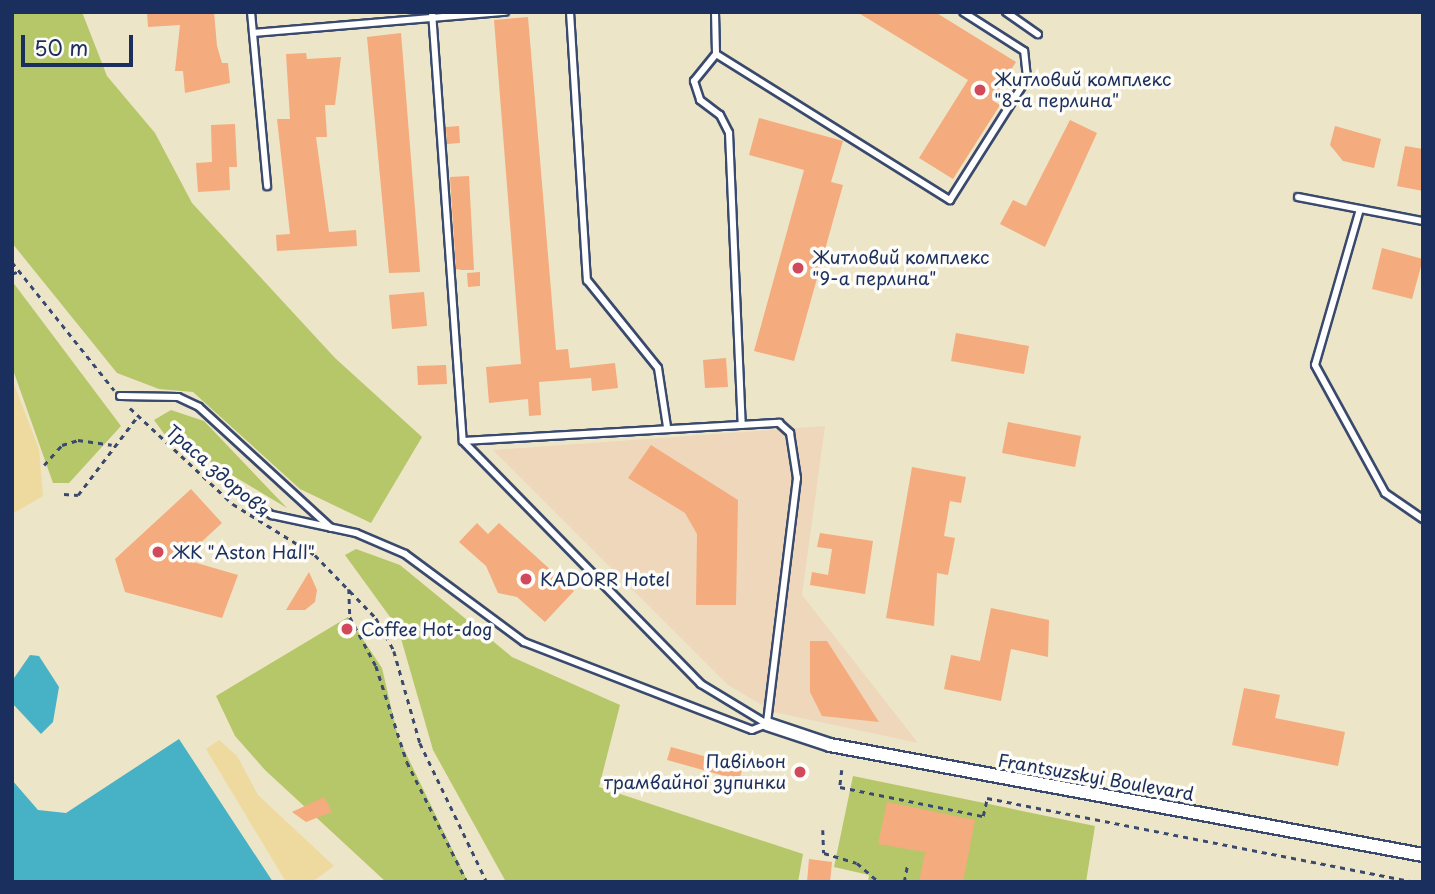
<!DOCTYPE html>
<html>
<head>
<meta charset="utf-8">
<style>
  body { margin:0 }
  #map { position:relative; width:1435px; height:894px; overflow:hidden; background:#ede5c7; font-family:"Playpen Sans",sans-serif }
  div>[style] { position:absolute }
  [style*='--x'] { left:calc(var(--x)*1px); top:calc(var(--y)*1px); width:calc(var(--w)*1px); rotate:calc(var(--a)*1deg) }
  .built>* { inset:0; background:#eed7bb }
  .green>* { inset:0; background:#b6c76a }
  .sand>* { inset:0; background:#eeda9e }
  .water>* { inset:0; background:#47b1c6 }
  .building>* { inset:0; background:#f4ab7e }
  .path>* { height:2.5px; margin-top:-1.25px; transform-origin:0; background:repeating-linear-gradient(90deg,#3a4a6e 0 5px,transparent 0 10px) }
  .roads { filter:drop-shadow(2px 0 #3a4a6e) drop-shadow(-2px 0 #3a4a6e) drop-shadow(0 2px #3a4a6e) drop-shadow(0 -2px #3a4a6e) }
  .lane>* { height:6px; margin:-3px; padding:0 3px; transform-origin:3px; border-radius:3px; background:#fff }
  .street>* { height:12px; margin:-6px; padding:0 6px; transform-origin:6px; border-radius:6px; background:#fff }
  .dots>* { width:19px; height:19px; translate:-50% -50%; box-sizing:border-box; border:4px solid #fdfcf7; border-radius:50% }
  span { translate:-50% -50%; white-space:nowrap; text-align:center; line-height:1.15; -webkit-text-stroke:7px #fdfcf7; paint-order:stroke }
  .poi-label { font-size:18px; color:#1b2f5e }
  .left { translate:0 -50%; text-align:left }
  .right { translate:-100% -50%; text-align:right }
  .street-label { font-size:18px; color:#1b2f5e }
  .frame { position:absolute; inset:0; border:14px solid #1b2f5e; pointer-events:none }
  .scale { position:absolute; left:21px; top:35px; width:112px; height:32px; box-sizing:border-box; border:4px solid #1b2f5e; border-top:0; padding-left:9px; font-size:21px; line-height:24px; white-space:nowrap; color:#1b2f5e; -webkit-text-stroke:5px #fdfcf7; paint-order:stroke }
</style>
</head>
<body>
<div id="map">
  <div class="built">
    <i style="clip-path:polygon(825px 426px,802px 595px,918px 743px,774px 712px,728px 685px,493px 450px)"></i>
  </div>
  <div class="green">
    <i style="clip-path:polygon(12px 12px,82px 12px,107px 76px,155px 133px,192px 203px,335px 358px,422px 437px,371px 523px,300px 489px,193px 392px,159px 389px,117px 373px,12px 243px)"></i>
    <i style="clip-path:polygon(12px 281px,121px 426px,69px 483px,53px 483px,12px 367px)"></i>
    <i style="clip-path:polygon(171px 410px,204px 421px,287px 508px,165px 435px,154px 420px)"></i>
    <i style="clip-path:polygon(356px 549px,400px 565px,512px 657px,620px 705px,599px 787px,803px 854px,798px 882px,506px 882px,433px 750px,398px 628px,345px 555px)"></i>
    <i style="clip-path:polygon(348px 617px,382px 668px,398px 737px,468px 882px,386px 882px,265px 770px,235px 736px,216px 696px)"></i>
    <i style="clip-path:polygon(853px 776px,1095px 826px,1086px 882px,868px 882px,869px 875px,834px 867px)"></i>
  </div>
  <div class="sand">
    <i style="clip-path:polygon(12px 379px,39px 449px,43px 496px,12px 514px)"></i>
    <i style="clip-path:polygon(219px 740px,237px 756px,258px 795px,334px 866px,312px 882px,286px 882px,206px 749px)"></i>
  </div>
  <div class="water">
    <i style="clip-path:polygon(30px 655px,39px 656px,59px 687px,53px 722px,41px 734px,12px 703px,12px 681px)"></i>
    <i style="clip-path:polygon(179px 739px,273px 882px,12px 882px,12px 780px,38px 810px,66px 813px)"></i>
  </div>
  <div class="building">
    <i style="clip-path:polygon(147px 12px,214px 12px,217px 46px,222px 63px,228px 63px,230px 83px,185px 93px,183px 71px,175px 71px,180px 25px,148px 27px)"></i>
    <i style="clip-path:polygon(857px 12px,935px 12px,1016px 62px,992px 100px,1000px 105px,953px 179px,919px 158px,968px 80px)"></i>
    <i style="clip-path:polygon(528px 17px,556px 350px,568px 349px,570px 368px,615px 363px,618px 388px,592px 391px,591px 378px,539px 382px,541px 415px,529px 416px,528px 399px,489px 403px,486px 367px,521px 364px,494px 20px)"></i>
    <i style="clip-path:polygon(401px 33px,420px 272px,389px 273px,367px 37px)"></i>
    <i style="clip-path:polygon(306px 53px,307px 59px,341px 57px,335px 105px,325px 105px,327px 137px,316px 137px,329px 232px,356px 230px,357px 246px,277px 251px,276px 235px,290px 234px,277px 119px,290px 119px,286px 54px)"></i>
    <i style="clip-path:polygon(759px 118px,843px 141px,831px 182px,843px 185px,794px 361px,754px 351px,804px 170px,749px 155px)"></i>
    <i style="clip-path:polygon(1070px 120px,1097px 133px,1045px 247px,1000px 224px,1013px 200px,1026px 206px)"></i>
    <i style="clip-path:polygon(235px 124px,237px 167px,229px 167px,230px 190px,198px 192px,196px 163px,212px 162px,211px 125px)"></i>
    <i style="clip-path:polygon(459px 126px,460px 143px,447px 144px,446px 127px)"></i>
    <i style="clip-path:polygon(1335px 126px,1381px 139px,1374px 168px,1343px 161px,1330px 145px)"></i>
    <i style="clip-path:polygon(1405px 146px,1423px 149px,1423px 191px,1397px 186px)"></i>
    <i style="clip-path:polygon(469px 176px,474px 270px,462px 270px,456px 269px,450px 177px)"></i>
    <i style="clip-path:polygon(1382px 248px,1423px 259px,1412px 299px,1372px 289px)"></i>
    <i style="clip-path:polygon(480px 272px,480px 286px,468px 287px,467px 273px)"></i>
    <i style="clip-path:polygon(424px 292px,427px 326px,392px 329px,389px 295px)"></i>
    <i style="clip-path:polygon(956px 333px,1029px 346px,1024px 374px,951px 361px)"></i>
    <i style="clip-path:polygon(726px 358px,728px 387px,705px 388px,703px 360px)"></i>
    <i style="clip-path:polygon(446px 365px,447px 384px,418px 385px,417px 366px)"></i>
    <i style="clip-path:polygon(1008px 422px,1081px 436px,1075px 467px,1002px 453px)"></i>
    <i style="clip-path:polygon(651px 445px,738px 500px,736px 605px,696px 605px,697px 534px,685px 513px,628px 478px)"></i>
    <i style="clip-path:polygon(912px 467px,966px 477px,961px 503px,950px 501px,944px 536px,955px 538px,948px 575px,937px 573px,934px 626px,886px 618px)"></i>
    <i style="clip-path:polygon(191px 489px,222px 523px,183px 559px,238px 575px,222px 618px,125px 592px,115px 559px)"></i>
    <i style="clip-path:polygon(477px 523px,488px 534px,499px 523px,574px 591px,545px 622px,517px 597px,498px 593px,486px 566px,459px 542px)"></i>
    <i style="clip-path:polygon(820px 533px,873px 541px,865px 594px,810px 585px,812px 572px,828px 575px,832px 549px,817px 547px)"></i>
    <i style="clip-path:polygon(309px 572px,317px 590px,315px 602px,305px 610px,286px 610px)"></i>
    <i style="clip-path:polygon(991px 608px,1049px 620px,1048px 657px,1011px 649px,1001px 701px,944px 689px,951px 655px,980px 661px)"></i>
    <i style="clip-path:polygon(810px 641px,827px 641px,879px 722px,822px 716px,810px 692px)"></i>
    <i style="clip-path:polygon(1244px 688px,1280px 695px,1275px 718px,1345px 732px,1338px 766px,1232px 745px)"></i>
    <i style="clip-path:polygon(671px 747px,743px 767px,739px 780px,667px 760px)"></i>
    <i style="clip-path:polygon(324px 797px,332px 812px,306px 822px,292px 812px)"></i>
    <i style="clip-path:polygon(887px 802px,975px 820px,963px 882px,919px 882px,925px 852px,878px 844px)"></i>
    <i style="clip-path:polygon(809px 859px,832px 862px,830px 882px,807px 882px)"></i>
  </div>
  <div class="path">
    <i style="--x:12;--y:262;--w:164;--a:51.4"></i>
    <i style="--x:12;--y:274;--w:8;--a:-23"></i>
    <i style="--x:130;--y:408;--w:141;--a:43"></i>
    <i style="--x:233;--y:504;--w:97;--a:31.9"></i>
    <i style="--x:315;--y:555;--w:88;--a:45.9"></i>
    <i style="--x:376;--y:618;--w:38;--a:61"></i>
    <i style="--x:394;--y:651;--w:96;--a:74.2"></i>
    <i style="--x:420;--y:743;--w:154;--a:64.3"></i>
    <i style="--x:44;--y:465;--w:27;--a:-48"></i>
    <i style="--x:62;--y:445;--w:17;--a:-17"></i>
    <i style="--x:78;--y:440;--w:34;--a:8"></i>
    <i style="--x:64;--y:494;--w:14;--a:4"></i>
    <i style="--x:78;--y:495;--w:98;--a:-52.9"></i>
    <i style="--x:349;--y:589;--w:28;--a:88"></i>
    <i style="--x:350;--y:617;--w:55;--a:62"></i>
    <i style="--x:376;--y:666;--w:101;--a:72.1"></i>
    <i style="--x:407;--y:762;--w:134;--a:63.4"></i>
    <i style="--x:842;--y:770;--w:17;--a:97"></i>
    <i style="--x:840;--y:787;--w:146;--a:11.5"></i>
    <i style="--x:983;--y:816;--w:18;--a:-77"></i>
    <i style="--x:987;--y:798;--w:435;--a:11.1"></i>
    <i style="--x:823;--y:830;--w:23;--a:88"></i>
    <i style="--x:824;--y:853;--w:34;--a:17"></i>
    <i style="--x:857;--y:863;--w:29;--a:41"></i>
    <i style="--x:904;--y:882;--w:16;--a:-79"></i>
  </div>
  <div class="roads">
    <div class="lane">
      <i style="--x:251;--y:12;--w:175;--a:84.7"></i>
      <i style="--x:432;--y:12;--w:430;--a:85.9"></i>
      <i style="--x:463;--y:441;--w:340;--a:45.6"></i>
      <i style="--x:701;--y:684;--w:77;--a:31.2"></i>
      <i style="--x:570;--y:12;--w:269;--a:86.4"></i>
      <i style="--x:587;--y:280;--w:113;--a:51.1"></i>
      <i style="--x:658;--y:368;--w:60;--a:81.3"></i>
      <i style="--x:715;--y:12;--w:42;--a:88.6"></i>
      <i style="--x:1006;--y:12;--w:39;--a:35"></i>
      <i style="--x:253;--y:33;--w:253;--a:-4.8"></i>
      <i style="--x:716;--y:54;--w:276;--a:32"></i>
      <i style="--x:950;--y:200;--w:144;--a:-57.7"></i>
      <i style="--x:1027;--y:78;--w:27;--a:-96"></i>
      <i style="--x:1024;--y:51;--w:72;--a:-147.4"></i>
      <i style="--x:716;--y:54;--w:35;--a:129"></i>
      <i style="--x:694;--y:81;--w:20;--a:72"></i>
      <i style="--x:700;--y:100;--w:25;--a:37"></i>
      <i style="--x:720;--y:115;--w:20;--a:63"></i>
      <i style="--x:729;--y:133;--w:292;--a:87.5"></i>
      <i style="--x:1298;--y:197;--w:127;--a:10.9"></i>
      <i style="--x:1360;--y:209;--w:162;--a:106.1"></i>
      <i style="--x:1315;--y:365;--w:146;--a:61.3"></i>
      <i style="--x:1385;--y:493;--w:46;--a:34.4"></i>
      <i style="--x:120;--y:396;--w:58;--a:1"></i>
      <i style="--x:178;--y:397;--w:23;--a:25"></i>
      <i style="--x:199;--y:407;--w:179;--a:42.5"></i>
      <i style="--x:463;--y:441;--w:317;--a:-3.3"></i>
      <i style="--x:779;--y:423;--w:15;--a:42"></i>
      <i style="--x:790;--y:433;--w:46;--a:81.2"></i>
      <i style="--x:797;--y:478;--w:248;--a:97"></i>
      <i style="--x:239;--y:493;--w:40;--a:34"></i>
      <i style="--x:272;--y:515;--w:86;--a:12.1"></i>
      <i style="--x:356;--y:533;--w:53;--a:23.2"></i>
      <i style="--x:405;--y:554;--w:148;--a:36.5"></i>
      <i style="--x:524;--y:642;--w:244;--a:21.1"></i>
      <i style="--x:752;--y:730;--w:16;--a:-22"></i>
    </div>
    <div class="street">
      <i style="--x:767;--y:724;--w:66;--a:18.4"></i>
      <i style="--x:830;--y:745;--w:603;--a:10.51"></i>
    </div>
  </div>
  <div class="dots">
    <i style="left:980px;top:90px;background:#d1495b"></i>
    <i style="left:798px;top:268px;background:#d1495b"></i>
    <i style="left:158px;top:552px;background:#d1495b"></i>
    <i style="left:526px;top:579px;background:#d1495b"></i>
    <i style="left:347px;top:629px;background:#d1495b"></i>
    <i style="left:800px;top:772px;background:#d1495b"></i>
  </div>
  <div class="poi-label">
    <span class="left" style="left:994px;top:90px">Житловий комплекс<br>"8-а перлина"</span>
    <span class="left" style="left:812px;top:268px">Житловий комплекс<br>"9-а перлина"</span>
    <span class="left" style="left:172px;top:552px">ЖК "Aston Hall"</span>
    <span class="left" style="left:540px;top:579px">KADORR Hotel</span>
    <span class="left" style="left:361px;top:629px">Coffee Hot-dog</span>
    <span class="right" style="left:786px;top:772px">Павільон<br>трамвайної зупинки</span>
  </div>
  <div class="street-label">
    <span style="left:218px;top:471px;rotate:41deg">Траса здоров’я</span>
    <span style="left:1096px;top:777px;rotate:10deg">Frantsuzskyi Boulevard</span>
  </div>
  <div class="frame"></div>
  <div class="scale">50 m</div>
</div>
</body>
</html>
